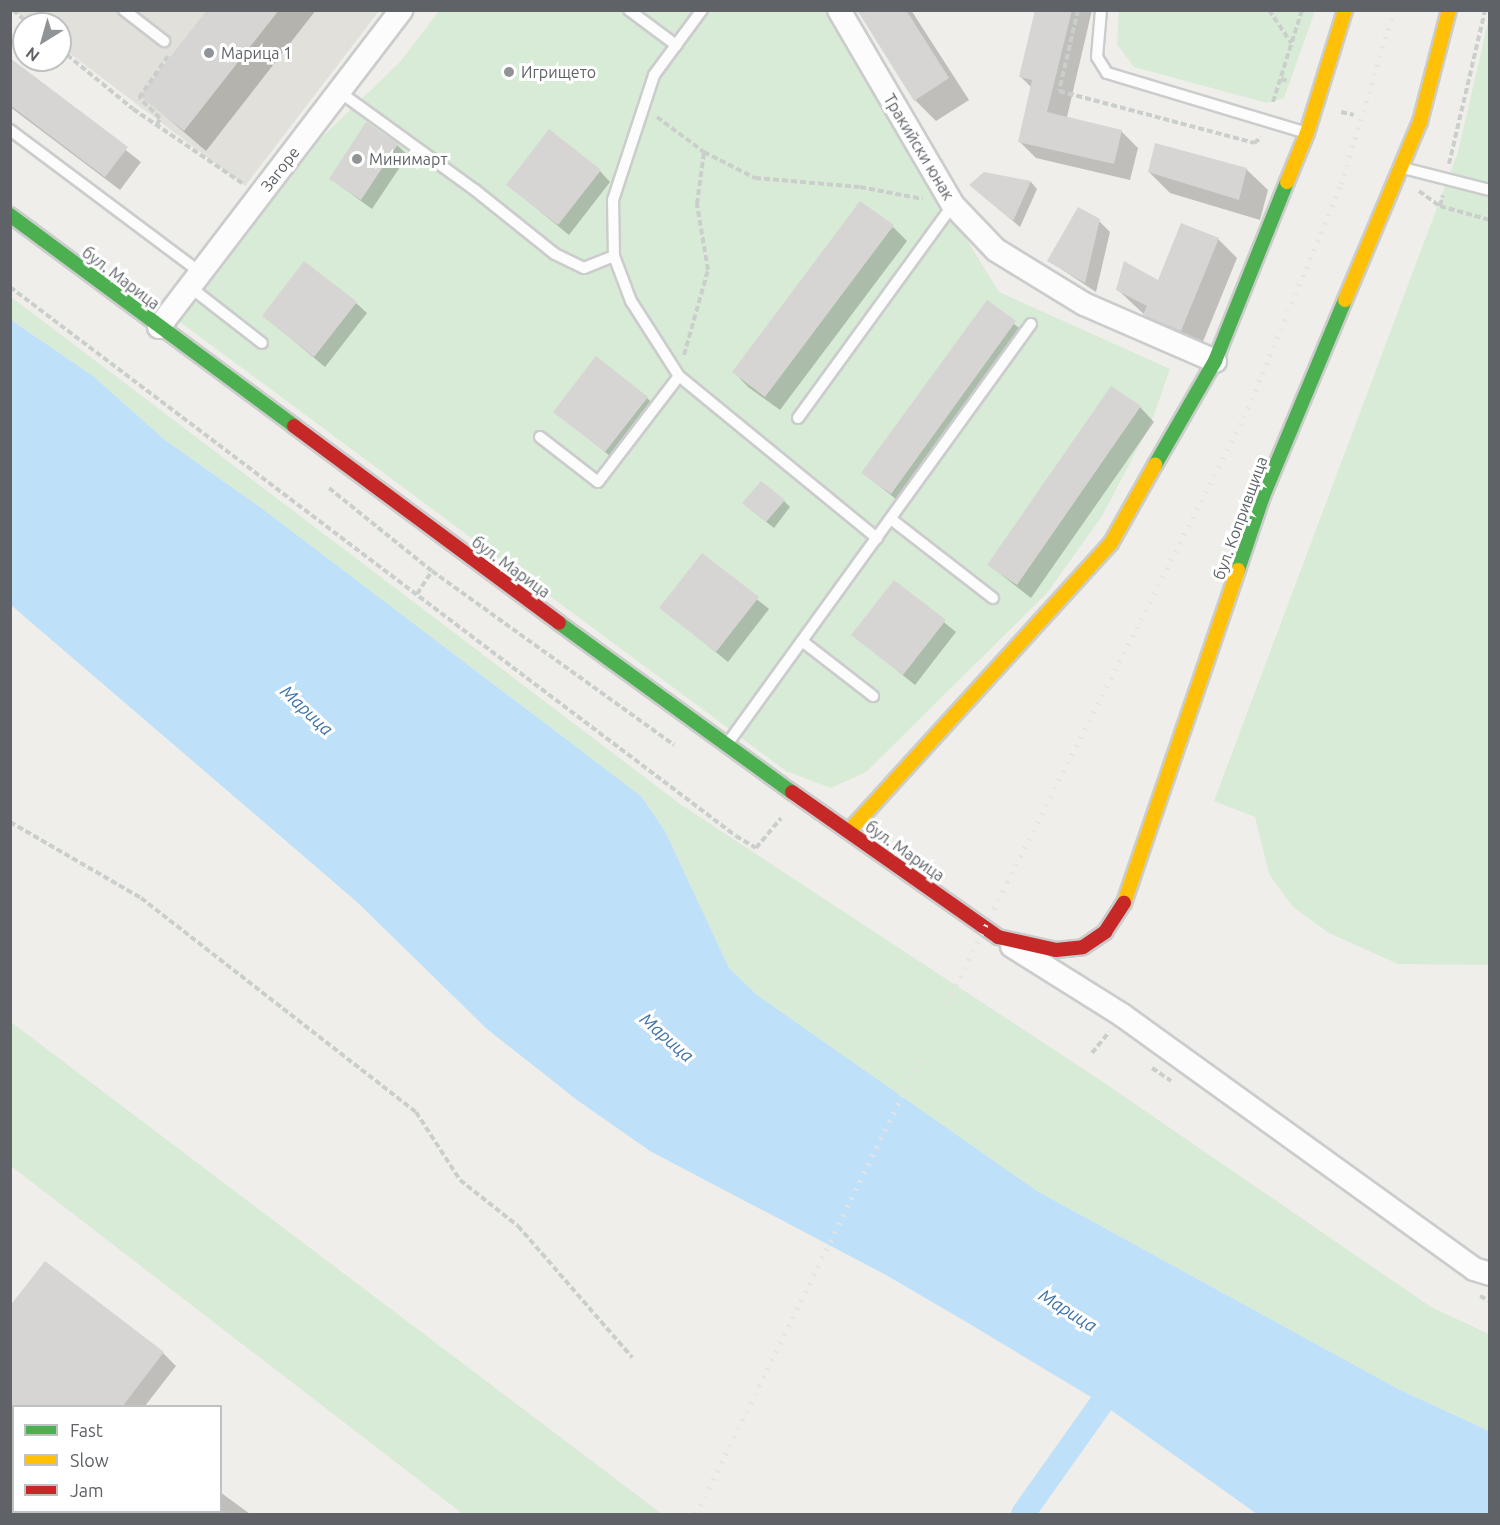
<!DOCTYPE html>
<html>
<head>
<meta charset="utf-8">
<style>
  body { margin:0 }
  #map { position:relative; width:1500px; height:1525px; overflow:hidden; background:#efeeea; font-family:Ubuntu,sans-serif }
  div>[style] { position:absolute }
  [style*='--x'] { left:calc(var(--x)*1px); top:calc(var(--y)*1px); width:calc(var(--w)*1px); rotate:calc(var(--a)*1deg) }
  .education>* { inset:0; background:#e2e0da }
  .green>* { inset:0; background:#d8ebd6 }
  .water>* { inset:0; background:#bfe0f9 }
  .shadow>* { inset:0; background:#0003 }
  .canal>* { height:24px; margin:-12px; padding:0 12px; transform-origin:12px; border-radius:12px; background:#bfe0f9 }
  .building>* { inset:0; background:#d6d5d3 }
  .path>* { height:4px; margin-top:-2px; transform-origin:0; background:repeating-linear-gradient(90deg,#cacfcc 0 6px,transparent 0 9px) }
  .roads { filter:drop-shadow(2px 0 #cbcccc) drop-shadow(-2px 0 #cbcccc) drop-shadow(0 2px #cbcccc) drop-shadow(0 -2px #cbcccc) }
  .lane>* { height:10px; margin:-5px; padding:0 5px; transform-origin:5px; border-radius:5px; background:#fdfcfc }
  .street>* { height:22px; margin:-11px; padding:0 11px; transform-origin:11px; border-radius:11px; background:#fdfcfc }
  .fast>* { height:14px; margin:-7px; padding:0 7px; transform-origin:7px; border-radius:7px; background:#4caf50 }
  .slow>* { height:14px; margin:-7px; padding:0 7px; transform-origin:7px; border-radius:7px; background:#ffc107 }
  .jam>* { height:14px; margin:-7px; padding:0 7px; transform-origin:7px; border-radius:7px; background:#c62828 }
  .rail>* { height:4.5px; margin-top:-2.25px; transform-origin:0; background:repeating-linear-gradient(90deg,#e4e4e4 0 1.5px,transparent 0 9.5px) }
  .dots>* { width:16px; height:16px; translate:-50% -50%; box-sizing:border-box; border:3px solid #fff; border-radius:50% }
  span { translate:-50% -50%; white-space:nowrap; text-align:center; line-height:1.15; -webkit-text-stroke:6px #fff; paint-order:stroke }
  .poi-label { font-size:16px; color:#5f6368 }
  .left { translate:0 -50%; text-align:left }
  .street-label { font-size:16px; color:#5f6368 }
  .water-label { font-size:18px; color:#4174aa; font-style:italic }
  .frame { position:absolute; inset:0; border:12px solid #5f6368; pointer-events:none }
  .legend { position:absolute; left:12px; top:1405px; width:210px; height:108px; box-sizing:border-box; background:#fff; border:2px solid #bfc1c3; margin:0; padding:8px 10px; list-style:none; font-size:18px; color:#5f6368 }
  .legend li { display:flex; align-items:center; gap:12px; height:30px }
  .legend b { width:30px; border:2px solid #bfc1c3 }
  .north { position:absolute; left:12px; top:12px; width:60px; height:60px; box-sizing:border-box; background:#fff; border:2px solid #bfc1c3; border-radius:50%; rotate:217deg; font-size:16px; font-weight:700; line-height:24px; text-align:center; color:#5f6368 }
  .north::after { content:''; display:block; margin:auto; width:21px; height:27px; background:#919496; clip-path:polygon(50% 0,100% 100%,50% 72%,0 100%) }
</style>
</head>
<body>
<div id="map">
  <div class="education">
    <i style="clip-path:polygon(14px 11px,379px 11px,245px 186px,60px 46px,60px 24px,32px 24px)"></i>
  </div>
  <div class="green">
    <i style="clip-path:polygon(825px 10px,999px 292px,1170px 369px,1151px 423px,1102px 516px,1047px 593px,866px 772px,831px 788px,786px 771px,180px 322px,320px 139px,400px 62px,439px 11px)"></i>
    <i style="clip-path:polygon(1119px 11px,1315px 10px,1315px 11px,1284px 98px,1267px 103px,1134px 67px,1117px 44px)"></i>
    <i style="clip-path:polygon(1489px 18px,1489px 965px,1398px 964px,1329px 933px,1293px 907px,1269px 874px,1255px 817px,1214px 801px,1458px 152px)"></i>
    <i style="clip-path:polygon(10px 296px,680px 804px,1100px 1080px,1431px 1307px,1489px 1334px,1489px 1431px,1398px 1389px,1037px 1191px,757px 995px,729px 968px,665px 831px,641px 796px,260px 507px,165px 440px,93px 376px,11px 320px)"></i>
    <i style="clip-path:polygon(10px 1022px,11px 1022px,662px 1514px,463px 1514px,11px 1166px)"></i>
  </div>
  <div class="water">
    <i style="clip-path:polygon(11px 320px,93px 376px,165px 440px,260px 507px,641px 796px,665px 831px,729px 968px,757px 995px,1037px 1191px,1398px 1389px,1489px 1431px,1489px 1514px,1257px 1514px,1101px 1403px,963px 1320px,886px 1275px,650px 1151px,577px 1100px,487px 1029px,357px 902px,11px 605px)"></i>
  </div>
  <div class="shadow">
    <i style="clip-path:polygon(209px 10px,316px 10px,206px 151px,142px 96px)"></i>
    <i style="clip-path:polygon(870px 10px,911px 10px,969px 100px,936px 121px,915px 100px)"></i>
    <i style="clip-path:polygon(1036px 10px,1092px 10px,1067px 117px,1121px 131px,1138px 148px,1130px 180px,1036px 158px,1019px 141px,1032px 88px,1020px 76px)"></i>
    <i style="clip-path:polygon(10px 60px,141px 162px,120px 190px,10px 107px)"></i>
    <i style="clip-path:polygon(397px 145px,408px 155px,372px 209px,331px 179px)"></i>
    <i style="clip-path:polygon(1246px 169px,1268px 190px,1260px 220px,1170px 193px,1149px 172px)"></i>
    <i style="clip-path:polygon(600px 171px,610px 182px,569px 235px,508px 185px)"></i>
    <i style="clip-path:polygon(984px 174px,1031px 182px,1037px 189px,1020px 227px,978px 192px)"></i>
    <i style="clip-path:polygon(1099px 221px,1110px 232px,1096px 292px,1049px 261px)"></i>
    <i style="clip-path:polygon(893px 227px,907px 241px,780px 410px,748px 387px,734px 372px)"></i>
    <i style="clip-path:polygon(1218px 239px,1237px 258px,1200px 349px,1164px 333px,1118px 290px,1158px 282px)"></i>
    <i style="clip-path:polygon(987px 302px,1030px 337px,906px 507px,863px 473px)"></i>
    <i style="clip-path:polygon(356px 303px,367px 313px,325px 367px,264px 316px)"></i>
    <i style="clip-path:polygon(647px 398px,658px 409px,616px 461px,555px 411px)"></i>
    <i style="clip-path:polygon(1140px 407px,1154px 422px,1031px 598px,989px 565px)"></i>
    <i style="clip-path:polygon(784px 501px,790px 507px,774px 528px,751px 510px)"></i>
    <i style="clip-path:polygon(702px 555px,769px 609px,728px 662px,661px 608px)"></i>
    <i style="clip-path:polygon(894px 582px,956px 632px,915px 685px,853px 635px)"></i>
    <i style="clip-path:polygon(10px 1309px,163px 1353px,176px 1366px,145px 1406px,14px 1406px,14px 1418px)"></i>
    <i style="clip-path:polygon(220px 1492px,250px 1514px,138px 1512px,220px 1512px)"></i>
    <i style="clip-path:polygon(135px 1512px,133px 1514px,39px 1513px,40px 1512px)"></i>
  </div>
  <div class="canal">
    <i style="--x:1023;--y:1514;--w:168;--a:-54.7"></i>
  </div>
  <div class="building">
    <i style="clip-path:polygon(207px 10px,279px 10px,184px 131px,140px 96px)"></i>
    <i style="clip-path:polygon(857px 10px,906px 10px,949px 78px,914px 101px)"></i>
    <i style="clip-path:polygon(1035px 10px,1072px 10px,1047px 112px,1122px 130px,1114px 164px,1018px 142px,1032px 80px,1019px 77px)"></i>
    <i style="clip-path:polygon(10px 58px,128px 147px,105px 177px,10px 105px)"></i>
    <i style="clip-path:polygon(366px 122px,398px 144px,361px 200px,329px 179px)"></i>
    <i style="clip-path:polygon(549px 129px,601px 170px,558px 225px,506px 185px)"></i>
    <i style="clip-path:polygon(1155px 143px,1247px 168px,1239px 200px,1148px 172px)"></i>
    <i style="clip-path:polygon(984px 172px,1031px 181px,1013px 221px,969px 185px)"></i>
    <i style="clip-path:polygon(860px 201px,894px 225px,765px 397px,732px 372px)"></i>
    <i style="clip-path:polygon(1078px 207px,1100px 219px,1085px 283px,1047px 261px)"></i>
    <i style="clip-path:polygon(1181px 223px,1219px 238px,1181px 331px,1143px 315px,1147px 306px,1116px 290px,1124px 261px,1158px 280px)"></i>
    <i style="clip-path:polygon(304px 261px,357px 302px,314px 357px,262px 316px)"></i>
    <i style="clip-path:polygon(987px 300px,1016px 321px,891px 494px,861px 473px)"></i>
    <i style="clip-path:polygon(596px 356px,648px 397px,605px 452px,553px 412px)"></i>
    <i style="clip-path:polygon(1111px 386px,1141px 406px,1017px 585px,987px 565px)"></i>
    <i style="clip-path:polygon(761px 481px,785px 500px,766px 522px,742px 503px)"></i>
    <i style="clip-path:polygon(702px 553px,759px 597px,716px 652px,659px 608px)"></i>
    <i style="clip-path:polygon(894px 580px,946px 620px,903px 675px,851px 635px)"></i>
    <i style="clip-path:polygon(45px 1261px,164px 1352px,122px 1407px,10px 1407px,10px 1306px)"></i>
  </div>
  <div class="path">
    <i style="--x:13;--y:10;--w:21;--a:41"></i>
    <i style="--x:1078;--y:10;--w:83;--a:103.2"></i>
    <i style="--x:1059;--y:91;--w:202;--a:14.9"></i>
    <i style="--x:1254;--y:143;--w:9;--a:-36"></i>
    <i style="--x:1269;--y:10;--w:40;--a:56"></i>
    <i style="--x:60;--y:49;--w:94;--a:39.4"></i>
    <i style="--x:133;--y:109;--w:132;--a:34.2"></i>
    <i style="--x:1281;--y:79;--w:9;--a:18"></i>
    <i style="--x:1273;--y:102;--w:96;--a:-72.5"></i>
    <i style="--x:1341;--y:112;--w:13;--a:13"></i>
    <i style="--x:657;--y:117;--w:59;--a:36.7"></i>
    <i style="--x:704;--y:152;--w:57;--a:27"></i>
    <i style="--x:755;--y:178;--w:105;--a:4.9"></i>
    <i style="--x:860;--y:187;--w:64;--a:10.8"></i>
    <i style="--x:157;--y:125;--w:8;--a:-67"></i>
    <i style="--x:160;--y:118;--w:29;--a:-136"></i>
    <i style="--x:139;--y:98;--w:51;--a:-55.4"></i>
    <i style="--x:1449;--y:164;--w:158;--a:-76.8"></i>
    <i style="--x:1419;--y:191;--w:26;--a:36"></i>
    <i style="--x:1440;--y:206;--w:52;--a:15.6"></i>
    <i style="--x:1440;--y:206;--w:11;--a:-75"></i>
    <i style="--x:10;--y:287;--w:910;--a:37.1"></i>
    <i style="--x:736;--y:836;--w:23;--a:31"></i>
    <i style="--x:756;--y:848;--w:39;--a:-50"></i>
    <i style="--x:684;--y:355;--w:88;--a:-74.2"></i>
    <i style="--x:708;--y:270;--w:67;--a:-99.5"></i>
    <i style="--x:697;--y:204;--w:52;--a:-82.3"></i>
    <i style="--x:329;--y:488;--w:132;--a:38.9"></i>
    <i style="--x:432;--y:571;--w:298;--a:35.7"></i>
    <i style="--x:417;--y:594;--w:27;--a:-57"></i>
    <i style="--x:10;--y:822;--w:151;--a:30.1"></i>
    <i style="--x:141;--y:898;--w:348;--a:37.9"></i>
    <i style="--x:416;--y:1112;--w:81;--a:57.1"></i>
    <i style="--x:460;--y:1180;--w:74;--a:38.4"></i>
    <i style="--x:518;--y:1226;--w:174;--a:49"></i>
    <i style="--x:1092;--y:1053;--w:27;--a:-51"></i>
    <i style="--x:1152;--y:1068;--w:23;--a:34"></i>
    <i style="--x:1480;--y:1296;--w:11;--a:27"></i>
  </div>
  <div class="roads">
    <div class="lane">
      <i style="--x:124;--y:10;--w:51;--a:37.8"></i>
      <i style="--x:629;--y:10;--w:59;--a:36.7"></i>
      <i style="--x:1101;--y:10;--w:47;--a:94.9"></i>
      <i style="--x:1097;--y:57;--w:19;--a:58"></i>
      <i style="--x:1107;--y:73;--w:206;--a:16.7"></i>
      <i style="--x:341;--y:93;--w:165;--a:35.9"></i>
      <i style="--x:475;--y:190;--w:102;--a:38.7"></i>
      <i style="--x:555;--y:254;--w:32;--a:26"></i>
      <i style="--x:584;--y:268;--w:32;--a:-22"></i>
      <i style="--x:614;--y:256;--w:56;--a:-91"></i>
      <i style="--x:613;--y:200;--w:132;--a:-71.8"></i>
      <i style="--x:654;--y:75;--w:81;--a:-53.6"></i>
      <i style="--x:10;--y:130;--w:239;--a:36.8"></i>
      <i style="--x:1403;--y:168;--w:90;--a:14.2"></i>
      <i style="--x:614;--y:256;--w:48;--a:69.3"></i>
      <i style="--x:631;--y:301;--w:89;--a:57.4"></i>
      <i style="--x:679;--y:376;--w:256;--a:39.3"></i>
      <i style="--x:190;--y:287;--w:91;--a:37.9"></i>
      <i style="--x:798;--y:418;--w:263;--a:-54"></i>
      <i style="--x:540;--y:437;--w:73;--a:37.8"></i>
      <i style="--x:598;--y:482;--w:133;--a:-52.6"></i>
      <i style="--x:891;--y:519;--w:129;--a:37.8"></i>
      <i style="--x:802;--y:641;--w:90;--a:37.8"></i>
      <i style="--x:728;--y:743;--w:517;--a:-54.13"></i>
    </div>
    <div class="street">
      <i style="--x:839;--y:10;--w:226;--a:59.7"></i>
      <i style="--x:953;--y:205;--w:62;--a:46.3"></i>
      <i style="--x:996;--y:250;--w:103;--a:31.5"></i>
      <i style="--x:1084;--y:304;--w:143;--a:23.5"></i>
      <i style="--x:159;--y:327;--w:399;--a:-52.6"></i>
      <i style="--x:1012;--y:946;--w:130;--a:32.1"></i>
      <i style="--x:1122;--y:1015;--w:434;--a:35.8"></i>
      <i style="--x:1474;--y:1269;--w:17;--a:17"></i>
    </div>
    <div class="fast">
      <i style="--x:10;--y:215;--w:354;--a:36.6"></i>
      <i style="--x:1155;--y:465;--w:120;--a:-60"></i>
      <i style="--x:1215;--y:361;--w:193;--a:-68.1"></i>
      <i style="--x:1238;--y:570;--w:78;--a:-71.3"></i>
      <i style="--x:1263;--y:496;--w:212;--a:-67.3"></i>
      <i style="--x:559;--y:623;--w:288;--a:36"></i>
    </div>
    <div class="slow">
      <i style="--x:1287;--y:182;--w:53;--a:-67.8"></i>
      <i style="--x:1307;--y:133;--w:129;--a:-72.8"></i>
      <i style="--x:1345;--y:300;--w:193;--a:-67.2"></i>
      <i style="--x:1420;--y:122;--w:116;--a:-75.5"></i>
      <i style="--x:849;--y:831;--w:389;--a:-47.7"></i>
      <i style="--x:1111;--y:543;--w:90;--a:-60.6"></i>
      <i style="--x:1124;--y:903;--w:352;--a:-71.1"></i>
    </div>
    <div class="jam">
      <i style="--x:294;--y:426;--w:330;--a:36.6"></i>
      <i style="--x:792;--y:792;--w:252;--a:35.1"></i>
      <i style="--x:998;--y:937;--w:59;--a:12.6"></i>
      <i style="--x:1056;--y:950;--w:27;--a:-6"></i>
      <i style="--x:1083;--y:947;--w:27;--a:-34"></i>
      <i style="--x:1105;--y:932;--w:35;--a:-57"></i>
    </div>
  </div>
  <div class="rail">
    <i style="--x:696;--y:1514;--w:704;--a:-63.8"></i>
    <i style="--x:1007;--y:882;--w:522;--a:-62.99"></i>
    <i style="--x:1244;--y:417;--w:252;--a:-67.4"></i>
    <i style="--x:1341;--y:184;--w:182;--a:-73.1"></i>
  </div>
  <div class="dots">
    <i style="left:209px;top:53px;background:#919496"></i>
    <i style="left:509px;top:72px;background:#919496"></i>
    <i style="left:357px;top:159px;background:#919496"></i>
  </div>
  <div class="poi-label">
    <span class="left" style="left:221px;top:53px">Марица 1</span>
    <span class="left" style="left:521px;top:72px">Игрището</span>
    <span class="left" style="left:369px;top:159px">Минимарт</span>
  </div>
  <div class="street-label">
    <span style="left:919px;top:147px;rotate:59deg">Тракийски юнак</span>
    <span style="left:280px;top:169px;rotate:-52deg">Загоре</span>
    <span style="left:121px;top:278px;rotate:37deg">бул. Марица</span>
    <span style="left:1240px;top:518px;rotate:-70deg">бул. Копривщица</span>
    <span style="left:511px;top:567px;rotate:36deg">бул. Марица</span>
    <span style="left:905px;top:851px;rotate:35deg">бул. Марица</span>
  </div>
  <div class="water-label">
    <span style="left:307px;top:710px;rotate:43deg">Марица</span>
    <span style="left:667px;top:1037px;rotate:41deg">Марица</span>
    <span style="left:1068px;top:1310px;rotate:32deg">Марица</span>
  </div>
  <div class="frame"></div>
  <ul class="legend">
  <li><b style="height:8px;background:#4caf50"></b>Fast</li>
  <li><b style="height:8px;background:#ffc107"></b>Slow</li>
  <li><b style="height:8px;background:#c62828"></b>Jam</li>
  </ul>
  <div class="north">N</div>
</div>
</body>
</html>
